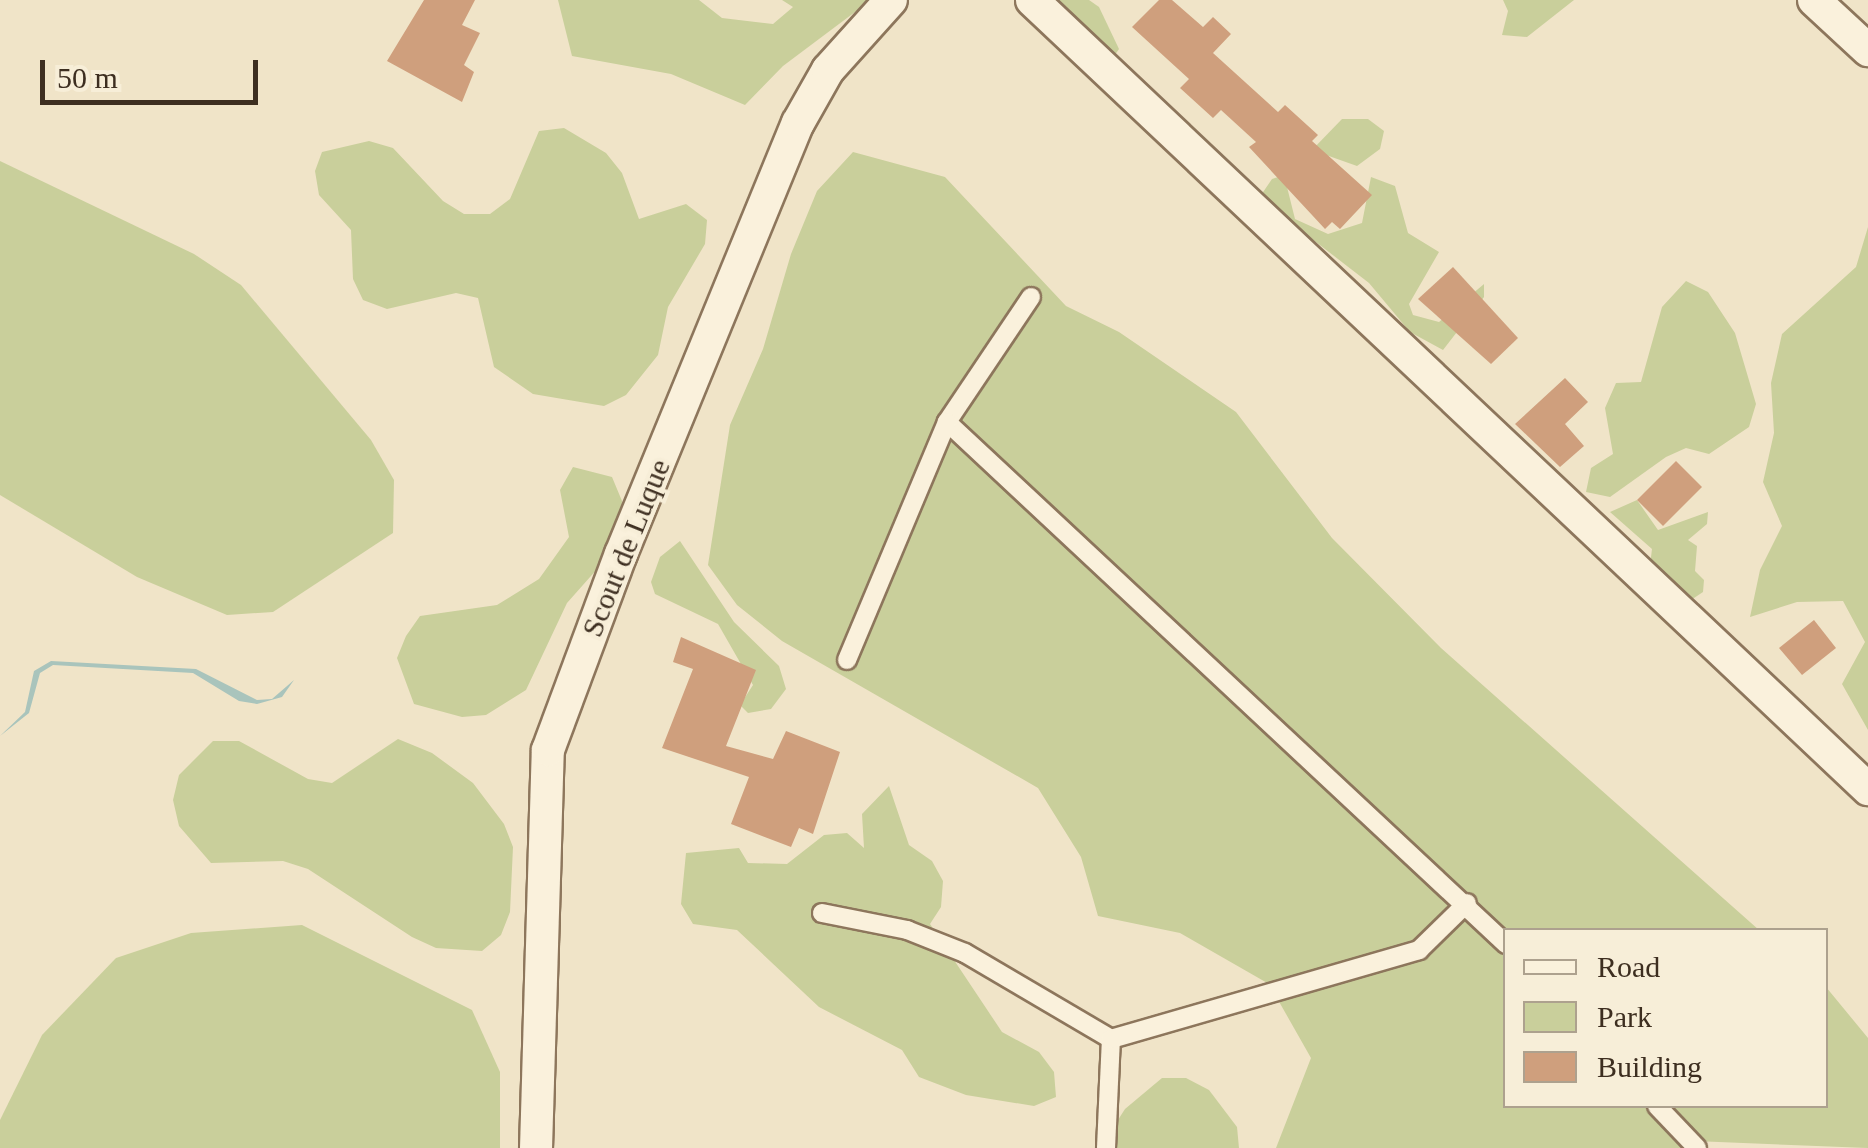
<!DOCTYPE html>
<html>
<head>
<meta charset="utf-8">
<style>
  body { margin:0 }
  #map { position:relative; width:1868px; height:1148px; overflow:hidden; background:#f0e4c8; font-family:Georgia,serif }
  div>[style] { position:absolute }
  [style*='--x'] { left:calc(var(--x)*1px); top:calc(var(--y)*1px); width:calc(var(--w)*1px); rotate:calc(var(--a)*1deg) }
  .green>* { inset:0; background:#c9cf9b }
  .water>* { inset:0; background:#a9c4bc }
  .building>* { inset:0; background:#cf9f7d }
  .roads { filter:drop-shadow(2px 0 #8d765c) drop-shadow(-2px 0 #8d765c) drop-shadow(0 2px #8d765c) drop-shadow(0 -2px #8d765c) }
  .service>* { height:18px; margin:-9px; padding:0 9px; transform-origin:9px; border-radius:9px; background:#faf1dc }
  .minor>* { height:32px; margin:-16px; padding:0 16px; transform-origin:16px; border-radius:16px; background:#faf1dc }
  span { translate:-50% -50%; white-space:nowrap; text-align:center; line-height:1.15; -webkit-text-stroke:8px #f7eed8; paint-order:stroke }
  .street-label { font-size:30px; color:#3d2e20 }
  .legend { position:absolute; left:1503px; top:928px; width:325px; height:180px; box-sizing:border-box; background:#f7eed8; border:2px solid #ada18e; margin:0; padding:12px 18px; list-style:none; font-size:30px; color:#3d2e20 }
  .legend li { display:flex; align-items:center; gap:20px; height:50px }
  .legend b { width:50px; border:2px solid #ada18e }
  .scale { position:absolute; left:40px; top:60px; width:218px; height:45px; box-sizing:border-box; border:5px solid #3d2e20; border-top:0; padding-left:12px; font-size:30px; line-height:35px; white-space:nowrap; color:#3d2e20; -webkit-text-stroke:8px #f7eed8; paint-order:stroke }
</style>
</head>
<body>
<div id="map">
  <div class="green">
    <i style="clip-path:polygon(558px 0,699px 0,722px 18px,773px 24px,793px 7px,782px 0,871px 0,783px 66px,745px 105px,671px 74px,572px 56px)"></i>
    <i style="clip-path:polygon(1046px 0,1089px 0,1099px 7px,1119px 49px,1112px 59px)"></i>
    <i style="clip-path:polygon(1503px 0,1574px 0,1527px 37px,1502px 35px,1508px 11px)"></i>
    <i style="clip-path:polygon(1342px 119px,1368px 119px,1384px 131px,1380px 149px,1357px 166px,1312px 150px)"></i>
    <i style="clip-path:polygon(564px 128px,606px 153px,622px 173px,639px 219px,686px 204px,707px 220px,705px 244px,668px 307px,658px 355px,626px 395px,604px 406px,533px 394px,494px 367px,478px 298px,456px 293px,387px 309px,363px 300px,353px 279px,351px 230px,319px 195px,315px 171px,322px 152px,369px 141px,393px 148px,443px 201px,464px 214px,490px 214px,510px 199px,539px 131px)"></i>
    <i style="clip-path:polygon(853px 152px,945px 177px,1066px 306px,1119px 332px,1236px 412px,1332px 538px,1441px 648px,1759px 930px,1506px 930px,1506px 1106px,1826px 1106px,1826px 987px,1868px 1038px,1868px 1148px,1694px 1141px,1684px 1148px,1276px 1148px,1311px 1058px,1269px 984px,1180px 933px,1098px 916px,1081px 857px,1038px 788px,782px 641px,737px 605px,708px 565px,730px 425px,763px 349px,791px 254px,817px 191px)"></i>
    <i style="clip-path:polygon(0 161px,194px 254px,241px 285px,371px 440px,394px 480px,393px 533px,273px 612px,227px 615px,137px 577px,0 495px)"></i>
    <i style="clip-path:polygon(1284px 175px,1295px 219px,1328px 234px,1362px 223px,1371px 177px,1395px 186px,1408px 233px,1439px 252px,1409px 304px,1413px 315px,1439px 322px,1484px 284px,1484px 297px,1443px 350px,1410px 332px,1369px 283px,1259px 198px,1272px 179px)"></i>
    <i style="clip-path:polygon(1868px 227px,1868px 730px,1842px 684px,1865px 642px,1843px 601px,1797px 602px,1750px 617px,1760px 570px,1782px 526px,1763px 482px,1774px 433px,1771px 383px,1782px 334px,1856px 267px)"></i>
    <i style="clip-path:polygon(1686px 281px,1708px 292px,1735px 333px,1756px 404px,1749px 427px,1709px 454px,1686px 448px,1666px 457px,1610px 497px,1586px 492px,1591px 468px,1613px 454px,1605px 408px,1616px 383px,1641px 382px,1662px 307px)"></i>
    <i style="clip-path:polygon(573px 467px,612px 477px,622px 501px,621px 527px,614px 550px,567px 603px,526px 690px,486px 715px,462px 717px,414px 704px,397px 658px,406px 636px,420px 616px,497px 605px,539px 579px,569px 537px,560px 490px)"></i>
    <i style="clip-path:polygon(1637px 500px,1658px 530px,1708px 512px,1707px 524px,1688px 540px,1697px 546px,1695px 571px,1704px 580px,1703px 592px,1673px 612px,1649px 573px,1652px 549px,1610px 512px)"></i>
    <i style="clip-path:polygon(680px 541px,734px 622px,779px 666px,786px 689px,771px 709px,748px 713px,740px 705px,753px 685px,718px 624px,655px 594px,651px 582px,660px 557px)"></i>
    <i style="clip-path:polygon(398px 739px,432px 753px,473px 783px,504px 824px,513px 847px,510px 912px,501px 935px,482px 951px,436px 948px,412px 937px,308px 869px,283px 861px,211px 863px,179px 826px,173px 800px,179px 775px,213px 741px,239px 741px,308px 779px,332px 783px)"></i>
    <i style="clip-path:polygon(889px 786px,909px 845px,932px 861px,943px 881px,941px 907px,930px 924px,1002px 1032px,1039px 1052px,1054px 1072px,1056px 1097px,1034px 1106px,966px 1095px,919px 1077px,902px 1050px,819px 1007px,737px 930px,693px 924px,681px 904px,686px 853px,739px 848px,748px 863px,787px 864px,824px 835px,847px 833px,864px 848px,862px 814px)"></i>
    <i style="clip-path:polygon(302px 925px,472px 1010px,500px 1072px,500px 1148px,0 1148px,0 1120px,42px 1035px,116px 958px,191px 933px)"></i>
    <i style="clip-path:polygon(1162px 1078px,1186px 1078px,1209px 1090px,1237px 1127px,1239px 1148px,1100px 1148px,1125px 1109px)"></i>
  </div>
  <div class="water">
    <i style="clip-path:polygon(51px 661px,196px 669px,257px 700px,272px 699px,294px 680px,282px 697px,257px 704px,239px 701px,193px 673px,53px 665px,40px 673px,29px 713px,0 736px,25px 712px,34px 671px)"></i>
  </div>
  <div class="building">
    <i style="clip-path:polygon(424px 0,475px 0,462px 25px,480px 33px,464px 65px,474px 72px,462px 102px,387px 61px)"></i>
    <i style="clip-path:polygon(1159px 0,1172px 0,1203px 27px,1213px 17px,1231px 34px,1213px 53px,1278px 112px,1285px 105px,1318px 135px,1312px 141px,1372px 195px,1340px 229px,1332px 222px,1325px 229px,1249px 147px,1256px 142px,1221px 110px,1213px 118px,1180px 88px,1189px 79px,1132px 27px)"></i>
    <i style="clip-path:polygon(1453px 267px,1518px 338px,1491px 364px,1418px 299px)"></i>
    <i style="clip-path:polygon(1565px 378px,1588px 402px,1565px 424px,1584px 446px,1560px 467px,1515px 424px)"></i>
    <i style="clip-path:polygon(1676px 461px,1702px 487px,1663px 526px,1637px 500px)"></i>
    <i style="clip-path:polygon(1814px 620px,1836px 648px,1802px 675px,1779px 648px)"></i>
    <i style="clip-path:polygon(681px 637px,756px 670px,726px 746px,773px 759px,786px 731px,840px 752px,813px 834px,799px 828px,791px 847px,731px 824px,749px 777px,662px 748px,693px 669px,673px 662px)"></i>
  </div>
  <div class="roads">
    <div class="service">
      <i style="--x:1031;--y:297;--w:151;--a:123.9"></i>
      <i style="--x:947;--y:422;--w:765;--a:43.04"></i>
      <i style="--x:847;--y:660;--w:258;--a:-67.2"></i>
      <i style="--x:822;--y:913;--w:87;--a:11.3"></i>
      <i style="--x:907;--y:930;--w:62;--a:21.6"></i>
      <i style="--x:965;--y:953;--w:169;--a:30.5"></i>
      <i style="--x:1657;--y:1106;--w:58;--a:46.4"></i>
      <i style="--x:1106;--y:1148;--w:109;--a:-87.4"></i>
      <i style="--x:1111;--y:1039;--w:321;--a:-16.1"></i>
      <i style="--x:1419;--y:950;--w:67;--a:-44.4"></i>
    </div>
    <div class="minor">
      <i style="--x:1032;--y:0;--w:1150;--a:43.34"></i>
      <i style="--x:1814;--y:0;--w:74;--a:42.8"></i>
      <i style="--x:536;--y:1148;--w:398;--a:-88.3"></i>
      <i style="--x:548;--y:750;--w:209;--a:-69.6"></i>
      <i style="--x:621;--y:554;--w:466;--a:-67.7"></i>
      <i style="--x:798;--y:123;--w:61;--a:-60.5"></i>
      <i style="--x:828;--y:70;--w:94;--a:-48"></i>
    </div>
  </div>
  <div class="street-label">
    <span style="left:626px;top:548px;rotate:-68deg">Scout de Luque</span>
  </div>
  <ul class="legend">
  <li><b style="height:12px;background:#faf1dc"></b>Road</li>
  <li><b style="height:28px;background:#c9cf9b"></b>Park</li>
  <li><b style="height:28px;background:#cf9f7d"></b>Building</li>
  </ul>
  <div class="scale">50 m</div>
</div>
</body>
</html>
